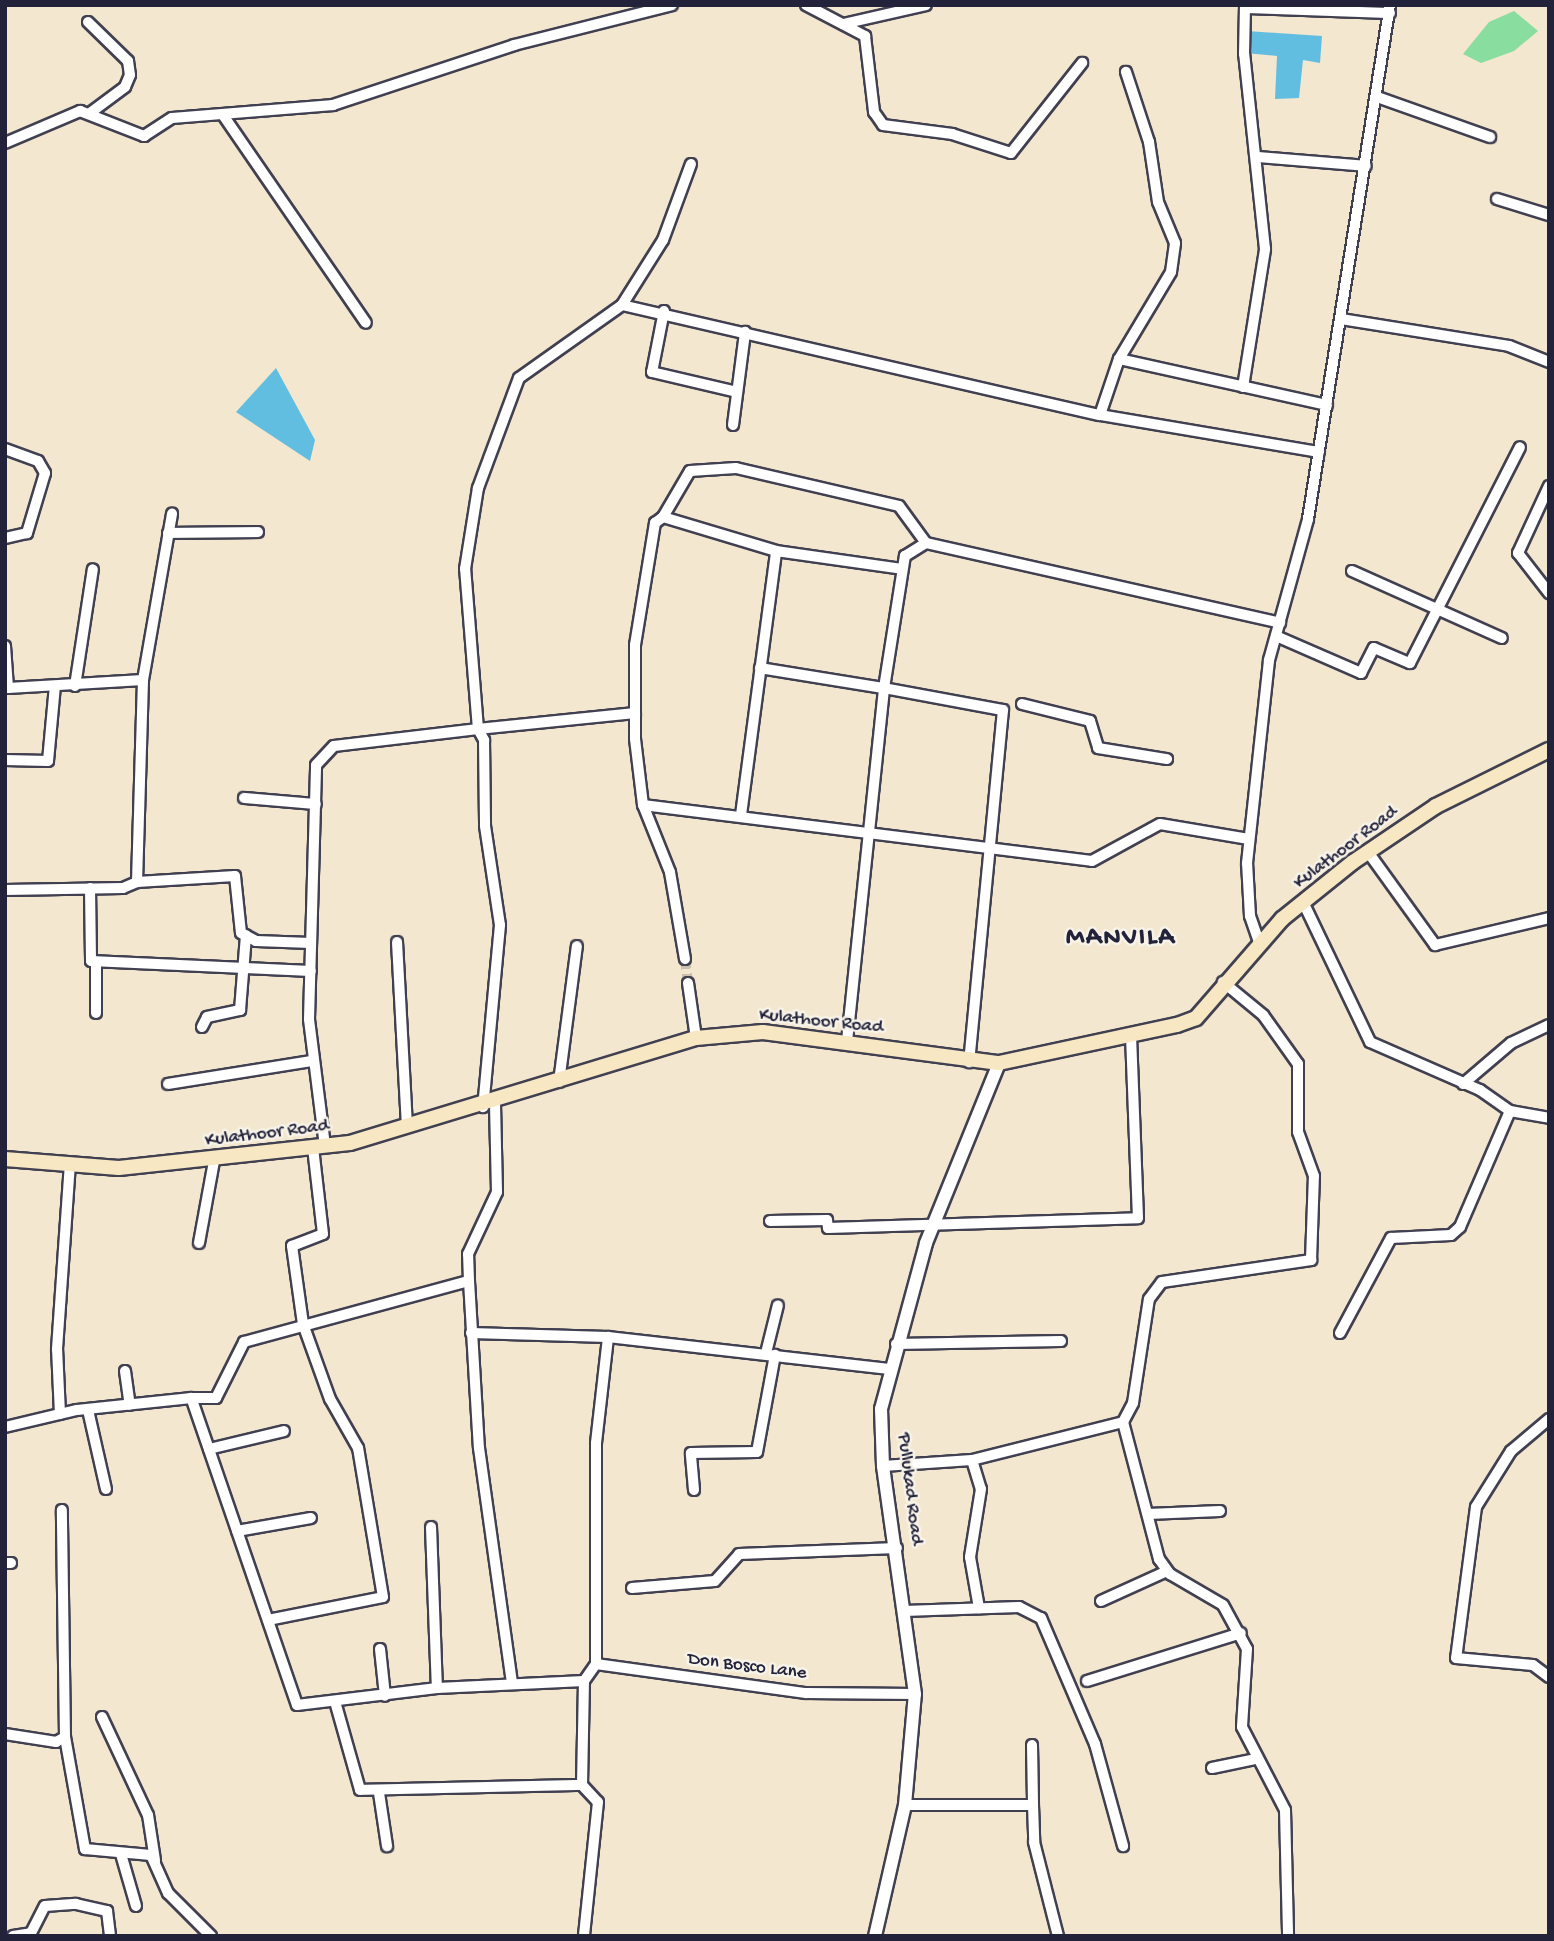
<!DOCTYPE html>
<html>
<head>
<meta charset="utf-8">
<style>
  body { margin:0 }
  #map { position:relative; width:1554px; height:1941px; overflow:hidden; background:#f3e7cf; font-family:"Gochi Hand",sans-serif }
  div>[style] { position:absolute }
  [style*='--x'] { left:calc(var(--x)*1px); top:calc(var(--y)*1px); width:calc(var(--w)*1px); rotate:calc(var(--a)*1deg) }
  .green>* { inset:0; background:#88dd9f }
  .water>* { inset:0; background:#62bee0 }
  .minor-tunnel>* { height:10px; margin-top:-5px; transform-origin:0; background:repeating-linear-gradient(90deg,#c9c0b1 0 10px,transparent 0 15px) }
  .roads { filter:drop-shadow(2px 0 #414051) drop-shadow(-2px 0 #414051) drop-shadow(0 2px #414051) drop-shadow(0 -2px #414051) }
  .minor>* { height:10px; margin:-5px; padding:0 5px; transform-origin:5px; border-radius:5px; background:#fff }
  .tertiary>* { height:12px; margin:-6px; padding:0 6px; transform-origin:6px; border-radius:6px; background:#fff }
  .secondary>* { height:14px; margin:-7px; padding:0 7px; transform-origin:7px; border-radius:7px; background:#f7e8c3 }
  span { translate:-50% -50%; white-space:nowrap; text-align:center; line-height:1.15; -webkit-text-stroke:5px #f7f3e8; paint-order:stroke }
  .street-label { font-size:19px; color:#22223b }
  .district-label { font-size:26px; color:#22223b; font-weight:700; letter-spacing:2px }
  .frame { position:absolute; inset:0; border:7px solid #22223b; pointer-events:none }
</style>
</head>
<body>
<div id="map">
  <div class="green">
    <i style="clip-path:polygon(1514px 11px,1538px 31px,1514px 51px,1481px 63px,1463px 54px,1489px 22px)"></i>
  </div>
  <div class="water">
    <i style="clip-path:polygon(1247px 31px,1322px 36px,1320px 63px,1303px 60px,1299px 98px,1275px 99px,1277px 56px,1245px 53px)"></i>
    <i style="clip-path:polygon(276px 368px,315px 440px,310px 461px,236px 412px)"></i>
  </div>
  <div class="minor-tunnel">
    <i style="--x:685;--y:959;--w:24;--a:83"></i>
  </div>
  <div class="roads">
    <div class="minor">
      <i style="--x:806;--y:5;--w:67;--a:27.7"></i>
      <i style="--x:865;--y:36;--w:77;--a:83.2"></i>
      <i style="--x:874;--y:112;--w:16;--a:55"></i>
      <i style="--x:883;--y:125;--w:70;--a:7.4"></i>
      <i style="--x:952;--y:134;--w:62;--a:17.9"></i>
      <i style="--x:1011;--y:153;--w:115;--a:-51.7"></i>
      <i style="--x:1245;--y:8;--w:145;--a:2"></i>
      <i style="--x:88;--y:22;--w:56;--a:44.3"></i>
      <i style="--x:128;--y:61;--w:14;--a:82"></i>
      <i style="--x:130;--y:75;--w:13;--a:113"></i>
      <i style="--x:125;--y:87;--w:44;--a:143.4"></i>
      <i style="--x:843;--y:24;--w:85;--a:-12.9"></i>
      <i style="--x:1377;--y:97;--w:120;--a:19.5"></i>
      <i style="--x:223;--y:115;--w:252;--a:55.5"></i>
      <i style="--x:5;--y:143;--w:82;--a:-23.1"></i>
      <i style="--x:80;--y:111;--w:69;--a:21.3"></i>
      <i style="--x:144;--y:136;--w:33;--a:-33"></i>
      <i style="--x:172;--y:118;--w:162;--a:-4.6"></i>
      <i style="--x:333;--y:105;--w:191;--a:-18.3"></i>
      <i style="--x:514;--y:45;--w:163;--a:-14.2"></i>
      <i style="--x:1257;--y:157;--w:109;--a:4.7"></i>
      <i style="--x:1497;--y:199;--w:54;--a:17.1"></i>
      <i style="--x:622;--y:305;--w:77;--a:-57.8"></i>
      <i style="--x:663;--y:240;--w:81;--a:-69.8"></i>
      <i style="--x:664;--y:311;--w:62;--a:101.1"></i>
      <i style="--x:652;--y:372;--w:87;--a:13.2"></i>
      <i style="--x:1341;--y:319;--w:170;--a:9.1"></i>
      <i style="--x:1509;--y:346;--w:43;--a:21.8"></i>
      <i style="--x:1119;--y:359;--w:101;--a:-59.1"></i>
      <i style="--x:1171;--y:272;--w:29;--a:-82"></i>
      <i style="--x:1175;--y:243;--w:44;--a:-112.5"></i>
      <i style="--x:1158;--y:202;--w:61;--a:-98.5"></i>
      <i style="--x:1149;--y:142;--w:74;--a:-108.2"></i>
      <i style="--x:1243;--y:387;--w:140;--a:-80.9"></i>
      <i style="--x:1265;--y:249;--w:196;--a:-96.1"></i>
      <i style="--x:1244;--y:54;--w:49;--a:-88.8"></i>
      <i style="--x:1100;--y:415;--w:59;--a:-71.3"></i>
      <i style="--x:1119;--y:359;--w:213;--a:12.5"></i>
      <i style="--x:733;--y:425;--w:94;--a:-82.6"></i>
      <i style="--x:5;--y:449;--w:35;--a:20"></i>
      <i style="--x:38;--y:461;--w:14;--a:60"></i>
      <i style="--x:45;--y:473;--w:63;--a:106.7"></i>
      <i style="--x:27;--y:533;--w:23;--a:167"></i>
      <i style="--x:1549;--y:486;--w:74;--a:114.8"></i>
      <i style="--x:1518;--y:553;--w:51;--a:52.2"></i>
      <i style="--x:663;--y:517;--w:53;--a:-59.6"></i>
      <i style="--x:690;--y:471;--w:46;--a:-3.7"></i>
      <i style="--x:736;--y:468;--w:167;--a:13.1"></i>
      <i style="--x:899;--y:506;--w:46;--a:53.9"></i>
      <i style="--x:168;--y:533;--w:90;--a:-0.6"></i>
      <i style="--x:1352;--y:571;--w:164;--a:24.1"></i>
      <i style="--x:1276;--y:636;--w:93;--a:23.5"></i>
      <i style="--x:1361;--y:673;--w:28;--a:-63"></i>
      <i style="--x:1374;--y:648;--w:39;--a:23"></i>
      <i style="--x:1410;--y:663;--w:242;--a:-63"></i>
      <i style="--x:5;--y:646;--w:42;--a:85.9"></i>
      <i style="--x:8;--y:688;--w:135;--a:-3.4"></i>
      <i style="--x:143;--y:680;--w:169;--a:-80.1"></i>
      <i style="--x:760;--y:668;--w:126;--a:9.2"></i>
      <i style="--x:884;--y:688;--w:134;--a:-81"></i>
      <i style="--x:905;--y:556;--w:25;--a:-32"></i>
      <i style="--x:926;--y:543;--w:363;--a:12.7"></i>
      <i style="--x:75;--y:686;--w:118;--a:-81.3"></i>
      <i style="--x:1022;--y:704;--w:70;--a:14"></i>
      <i style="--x:1090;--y:721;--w:28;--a:73"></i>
      <i style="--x:1098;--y:748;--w:70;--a:9.1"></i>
      <i style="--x:635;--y:713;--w:158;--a:174.2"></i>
      <i style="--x:478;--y:729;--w:161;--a:-94.6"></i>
      <i style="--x:465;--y:569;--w:82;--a:-80.9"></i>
      <i style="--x:478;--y:488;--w:117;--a:-69.6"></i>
      <i style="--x:519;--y:378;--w:126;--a:-35.3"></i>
      <i style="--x:622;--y:305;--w:490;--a:13"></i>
      <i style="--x:1100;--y:415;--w:222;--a:9.6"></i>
      <i style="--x:5;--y:760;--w:43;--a:1.3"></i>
      <i style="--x:48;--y:761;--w:75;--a:-84.7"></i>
      <i style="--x:244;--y:798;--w:72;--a:4.8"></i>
      <i style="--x:643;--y:805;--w:452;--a:7.1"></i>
      <i style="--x:1092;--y:861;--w:77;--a:-28.6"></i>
      <i style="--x:1160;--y:824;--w:90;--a:9.6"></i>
      <i style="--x:741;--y:815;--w:266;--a:-82.4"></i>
      <i style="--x:1368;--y:852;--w:115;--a:54.2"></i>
      <i style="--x:1435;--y:945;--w:117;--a:-13.3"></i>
      <i style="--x:137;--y:882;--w:98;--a:-3.5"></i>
      <i style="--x:235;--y:876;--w:57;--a:84"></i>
      <i style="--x:241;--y:933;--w:17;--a:28"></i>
      <i style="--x:256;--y:941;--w:55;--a:2.1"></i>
      <i style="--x:90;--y:888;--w:73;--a:89.2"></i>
      <i style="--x:91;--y:961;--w:220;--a:2.6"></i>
      <i style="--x:5;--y:890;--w:118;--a:-1"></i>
      <i style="--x:123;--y:888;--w:15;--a:-23"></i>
      <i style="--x:137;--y:882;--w:202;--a:-88.3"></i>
      <i style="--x:1304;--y:904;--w:153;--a:64.4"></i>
      <i style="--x:1370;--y:1042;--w:120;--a:23.6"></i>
      <i style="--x:1480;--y:1090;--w:37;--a:35"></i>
      <i style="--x:1510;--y:1111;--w:40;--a:10"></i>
      <i style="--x:397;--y:942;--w:185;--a:86.9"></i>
      <i style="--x:1259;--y:942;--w:28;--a:-109"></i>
      <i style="--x:1250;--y:916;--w:53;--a:-93.2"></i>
      <i style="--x:1247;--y:863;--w:204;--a:-83.8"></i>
      <i style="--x:1269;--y:660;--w:146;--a:-74.5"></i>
      <i style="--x:1308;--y:519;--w:520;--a:-80.94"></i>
      <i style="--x:685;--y:959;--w:88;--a:-99.8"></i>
      <i style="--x:670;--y:872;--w:72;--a:-111.9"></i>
      <i style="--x:643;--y:805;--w:66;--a:-96.9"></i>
      <i style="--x:635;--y:739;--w:94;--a:-90"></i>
      <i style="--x:635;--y:645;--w:124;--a:-80.7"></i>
      <i style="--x:655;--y:523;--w:10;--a:-37"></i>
      <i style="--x:663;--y:517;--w:118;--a:16.7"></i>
      <i style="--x:776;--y:551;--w:127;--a:8.1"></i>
      <i style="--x:96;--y:962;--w:51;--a:90"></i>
      <i style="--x:688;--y:983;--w:56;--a:81.7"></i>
      <i style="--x:202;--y:1027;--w:11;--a:-63"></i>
      <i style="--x:207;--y:1017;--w:34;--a:-12"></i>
      <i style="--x:240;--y:1010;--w:75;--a:-85.4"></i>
      <i style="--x:847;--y:1041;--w:355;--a:-84"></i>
      <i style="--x:884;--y:688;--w:121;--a:10.5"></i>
      <i style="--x:1003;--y:710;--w:354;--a:95.5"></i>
      <i style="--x:559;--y:1082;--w:137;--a:-82.5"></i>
      <i style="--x:168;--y:1084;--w:145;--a:-9.1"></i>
      <i style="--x:1463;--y:1084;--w:63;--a:-40.5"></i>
      <i style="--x:1511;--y:1043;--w:42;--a:-25.3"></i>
      <i style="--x:325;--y:1146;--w:128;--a:-97.2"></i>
      <i style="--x:309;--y:1019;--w:254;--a:-88.4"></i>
      <i style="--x:316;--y:765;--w:26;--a:-47"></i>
      <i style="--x:334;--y:746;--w:145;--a:-6.7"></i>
      <i style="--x:478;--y:729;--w:13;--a:61"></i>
      <i style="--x:484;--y:740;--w:86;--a:89.3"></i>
      <i style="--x:485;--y:826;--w:100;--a:81.4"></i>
      <i style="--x:500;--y:925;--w:183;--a:95.3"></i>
      <i style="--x:770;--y:1221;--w:57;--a:-1"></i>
      <i style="--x:827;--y:1220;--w:8;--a:83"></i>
      <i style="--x:828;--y:1228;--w:310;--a:-1.8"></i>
      <i style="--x:1138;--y:1218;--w:184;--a:-92.2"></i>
      <i style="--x:199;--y:1243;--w:83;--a:-79.6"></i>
      <i style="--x:469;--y:1281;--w:167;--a:86.6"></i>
      <i style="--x:479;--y:1448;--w:238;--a:82"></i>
      <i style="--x:471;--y:1333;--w:137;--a:1.7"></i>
      <i style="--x:608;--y:1337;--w:283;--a:6.5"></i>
      <i style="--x:1340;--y:1333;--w:108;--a:-61.8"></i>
      <i style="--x:1391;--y:1238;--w:60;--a:-2.9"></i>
      <i style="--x:1451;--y:1235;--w:12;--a:-42"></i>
      <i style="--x:1460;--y:1227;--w:126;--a:-66.7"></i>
      <i style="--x:896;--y:1344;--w:165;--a:-1"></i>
      <i style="--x:766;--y:1353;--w:49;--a:-76"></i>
      <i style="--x:125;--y:1371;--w:34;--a:82"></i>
      <i style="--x:88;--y:1410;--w:81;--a:77.2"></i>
      <i style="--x:60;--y:1414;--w:65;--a:-92.6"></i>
      <i style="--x:57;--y:1349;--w:184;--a:-86"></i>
      <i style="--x:1549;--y:1419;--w:50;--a:139.9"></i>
      <i style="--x:1511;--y:1451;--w:66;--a:122"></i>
      <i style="--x:1476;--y:1507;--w:152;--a:97.5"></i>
      <i style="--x:1456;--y:1658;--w:77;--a:5.2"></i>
      <i style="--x:1533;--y:1665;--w:20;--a:37"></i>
      <i style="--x:1123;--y:1422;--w:142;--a:75.3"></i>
      <i style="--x:1159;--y:1559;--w:19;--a:54"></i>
      <i style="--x:1170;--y:1574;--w:61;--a:30.3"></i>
      <i style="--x:1223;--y:1605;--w:50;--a:61.4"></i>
      <i style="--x:1247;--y:1649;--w:78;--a:93.7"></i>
      <i style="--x:1242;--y:1727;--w:93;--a:62.6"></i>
      <i style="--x:1285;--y:1810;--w:126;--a:88.6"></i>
      <i style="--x:5;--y:1427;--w:74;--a:-13.3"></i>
      <i style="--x:77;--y:1410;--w:115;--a:-6"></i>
      <i style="--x:209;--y:1449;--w:77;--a:-13.5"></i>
      <i style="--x:972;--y:1460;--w:30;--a:73"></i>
      <i style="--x:981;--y:1489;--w:69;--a:99.2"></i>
      <i style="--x:970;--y:1557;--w:52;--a:80"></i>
      <i style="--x:883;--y:1466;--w:89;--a:-3.9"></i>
      <i style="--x:972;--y:1460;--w:156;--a:-14.1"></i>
      <i style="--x:1123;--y:1422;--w:21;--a:-62"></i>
      <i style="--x:1133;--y:1403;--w:105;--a:-81.3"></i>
      <i style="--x:1149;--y:1299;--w:21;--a:-53"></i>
      <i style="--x:1162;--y:1282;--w:151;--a:-8.4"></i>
      <i style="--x:1311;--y:1260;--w:84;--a:-88"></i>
      <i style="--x:1314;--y:1176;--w:47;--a:-110"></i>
      <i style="--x:1298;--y:1132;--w:68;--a:-90"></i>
      <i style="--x:1298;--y:1064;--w:60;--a:-125.5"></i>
      <i style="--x:1263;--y:1015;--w:52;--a:-140.5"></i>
      <i style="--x:694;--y:1490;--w:37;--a:-95"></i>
      <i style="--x:691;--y:1453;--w:66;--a:-0.9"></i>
      <i style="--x:757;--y:1452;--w:99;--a:-79.5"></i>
      <i style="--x:1148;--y:1514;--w:72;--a:-2.4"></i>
      <i style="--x:431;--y:1527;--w:161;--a:87.9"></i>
      <i style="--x:237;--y:1531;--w:75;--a:-10"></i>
      <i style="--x:5;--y:1563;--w:6;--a:0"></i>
      <i style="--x:632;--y:1588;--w:83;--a:-4.8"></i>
      <i style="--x:715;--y:1581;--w:36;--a:-48"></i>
      <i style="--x:739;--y:1554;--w:158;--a:-2.2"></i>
      <i style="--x:1101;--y:1601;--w:72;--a:-24.4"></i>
      <i style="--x:904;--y:1611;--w:115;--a:-2"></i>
      <i style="--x:1019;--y:1607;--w:25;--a:27"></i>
      <i style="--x:1041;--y:1618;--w:137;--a:66.8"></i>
      <i style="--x:1095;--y:1744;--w:106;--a:74.6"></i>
      <i style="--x:268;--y:1620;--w:117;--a:-11.3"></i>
      <i style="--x:383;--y:1597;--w:151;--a:-99.5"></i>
      <i style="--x:358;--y:1448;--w:56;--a:-119.7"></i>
      <i style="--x:330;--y:1399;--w:80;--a:-109.8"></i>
      <i style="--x:303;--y:1324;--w:79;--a:-98"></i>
      <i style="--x:292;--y:1246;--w:33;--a:-21"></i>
      <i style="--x:323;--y:1234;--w:88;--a:-96.6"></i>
      <i style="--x:380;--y:1649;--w:47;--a:83.9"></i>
      <i style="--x:596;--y:1664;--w:221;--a:-90"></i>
      <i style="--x:596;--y:1443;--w:107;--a:-83.5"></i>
      <i style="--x:584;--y:1681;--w:21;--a:-55"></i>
      <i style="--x:596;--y:1664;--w:212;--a:7.9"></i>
      <i style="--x:806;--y:1693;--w:109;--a:0.5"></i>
      <i style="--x:1087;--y:1681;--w:161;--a:-17.3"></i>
      <i style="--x:336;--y:1705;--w:88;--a:74.2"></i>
      <i style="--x:360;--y:1790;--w:222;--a:-1.3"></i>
      <i style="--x:582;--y:1785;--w:104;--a:-88.9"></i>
      <i style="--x:584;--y:1681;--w:147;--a:177.3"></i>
      <i style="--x:437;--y:1688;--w:141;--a:173.1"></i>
      <i style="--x:297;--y:1705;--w:325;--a:-109"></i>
      <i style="--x:191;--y:1398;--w:25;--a:0"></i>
      <i style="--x:216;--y:1398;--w:63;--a:-63.4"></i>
      <i style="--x:244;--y:1342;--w:233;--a:-15.2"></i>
      <i style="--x:469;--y:1281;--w:27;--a:-92"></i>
      <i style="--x:468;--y:1254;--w:68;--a:-64.9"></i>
      <i style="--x:497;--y:1192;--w:89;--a:-91.3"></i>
      <i style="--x:102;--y:1717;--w:108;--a:64.9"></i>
      <i style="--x:148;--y:1815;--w:46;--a:81.2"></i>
      <i style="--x:5;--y:1734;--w:52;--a:8.9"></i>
      <i style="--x:56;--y:1742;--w:10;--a:-29"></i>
      <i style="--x:65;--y:1737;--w:227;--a:-90.8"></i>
      <i style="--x:65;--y:1737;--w:114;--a:79.9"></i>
      <i style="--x:85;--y:1849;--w:66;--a:5.2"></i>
      <i style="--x:151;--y:1855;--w:42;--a:65.9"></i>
      <i style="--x:168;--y:1893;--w:61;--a:45"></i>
      <i style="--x:1032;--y:1745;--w:60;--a:89"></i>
      <i style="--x:1212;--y:1768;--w:45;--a:-11.6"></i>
      <i style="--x:582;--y:1785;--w:23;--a:47"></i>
      <i style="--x:598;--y:1802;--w:135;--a:96"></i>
      <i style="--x:379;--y:1793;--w:54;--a:81.4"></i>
      <i style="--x:905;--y:1805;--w:128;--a:0"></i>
      <i style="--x:1033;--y:1805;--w:37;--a:88"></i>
      <i style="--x:1034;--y:1842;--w:97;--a:75.7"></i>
      <i style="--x:121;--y:1854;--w:54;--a:73.9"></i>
      <i style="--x:13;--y:1936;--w:18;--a:-9"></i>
      <i style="--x:31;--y:1933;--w:30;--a:-63"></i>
      <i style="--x:45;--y:1906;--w:31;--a:-4"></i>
      <i style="--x:76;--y:1904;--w:32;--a:13"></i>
      <i style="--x:107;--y:1911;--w:25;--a:83"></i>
    </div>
    <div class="tertiary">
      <i style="--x:875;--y:1936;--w:134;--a:-77.1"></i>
      <i style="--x:905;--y:1805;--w:111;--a:-84.9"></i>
      <i style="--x:915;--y:1694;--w:230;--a:-98"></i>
      <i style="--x:883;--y:1466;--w:57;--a:-92"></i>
      <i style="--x:881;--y:1409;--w:172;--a:-74.8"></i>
      <i style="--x:926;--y:1243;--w:194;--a:-67.9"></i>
    </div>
    <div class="secondary">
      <i style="--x:5;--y:1159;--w:114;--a:4.5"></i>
      <i style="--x:119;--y:1168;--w:232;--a:-6.2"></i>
      <i style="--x:350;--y:1143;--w:362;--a:-16.9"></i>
      <i style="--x:696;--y:1038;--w:67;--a:-5.1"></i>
      <i style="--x:763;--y:1032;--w:238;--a:7.5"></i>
      <i style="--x:999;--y:1063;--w:182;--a:-12.1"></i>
      <i style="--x:1177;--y:1025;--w:20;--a:-20"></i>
      <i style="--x:1196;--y:1018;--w:131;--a:-49"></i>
      <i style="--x:1282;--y:919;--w:91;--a:-38.8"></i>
      <i style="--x:1353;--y:862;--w:100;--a:-34"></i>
      <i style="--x:1436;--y:806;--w:126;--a:-26.4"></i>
    </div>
  </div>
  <div class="street-label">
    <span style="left:1346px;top:848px;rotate:-37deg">Kulathoor Road</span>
    <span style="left:821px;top:1022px;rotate:6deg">Kulathoor Road</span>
    <span style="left:267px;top:1134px;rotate:-7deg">Kulathoor Road</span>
    <span style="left:909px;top:1489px;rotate:83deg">Pullukad Road</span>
    <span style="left:747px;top:1667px;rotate:7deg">Don Bosco Lane</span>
  </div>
  <div class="district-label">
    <span style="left:1121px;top:939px">MANVILA</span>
  </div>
  <div class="frame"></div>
</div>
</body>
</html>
